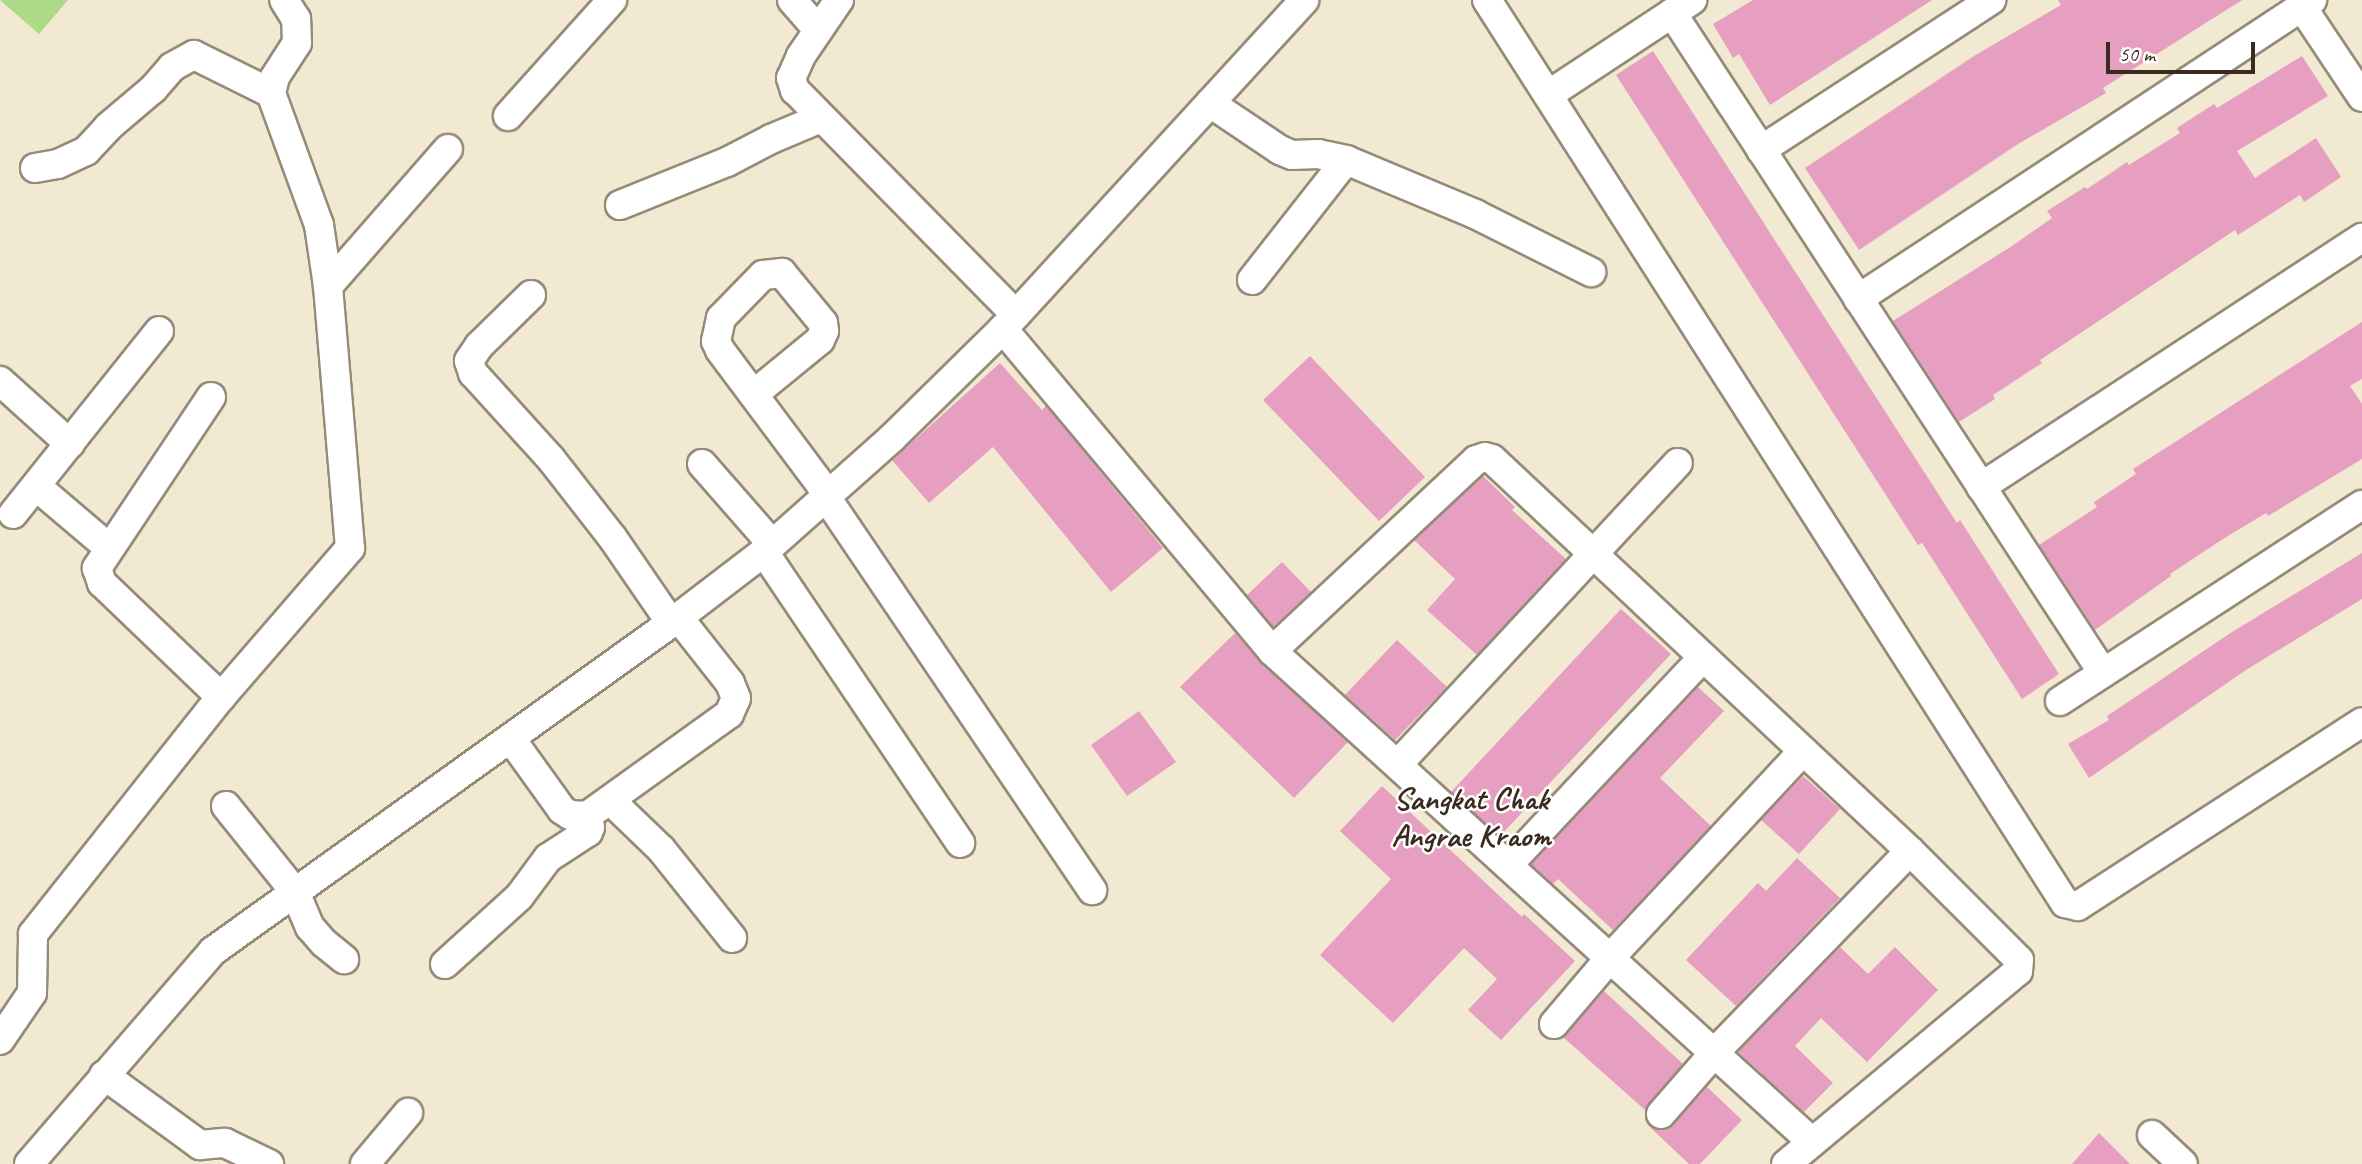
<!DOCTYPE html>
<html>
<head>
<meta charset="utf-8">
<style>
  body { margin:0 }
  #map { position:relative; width:2362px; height:1164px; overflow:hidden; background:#f1e9d1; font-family:Caveat,sans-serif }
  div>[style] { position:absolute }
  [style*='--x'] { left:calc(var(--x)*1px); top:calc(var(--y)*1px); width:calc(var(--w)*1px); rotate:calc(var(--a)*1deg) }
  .green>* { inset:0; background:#adda86 }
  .building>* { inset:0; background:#e69fc0 }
  .roads { filter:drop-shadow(2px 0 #968a78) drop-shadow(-2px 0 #968a78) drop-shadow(0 2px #968a78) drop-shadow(0 -2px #968a78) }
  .minor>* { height:28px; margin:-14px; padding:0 14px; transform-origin:14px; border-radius:14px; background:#fff }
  span { translate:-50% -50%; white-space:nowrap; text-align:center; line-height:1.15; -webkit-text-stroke:5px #fff; paint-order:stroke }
  .quarter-label { font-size:32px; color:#3b2a1e; font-weight:700 }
  .scale { position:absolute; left:2106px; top:42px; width:149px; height:32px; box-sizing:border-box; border:4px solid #3b2a1e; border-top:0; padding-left:9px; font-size:21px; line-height:24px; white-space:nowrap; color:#3b2a1e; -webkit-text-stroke:5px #fff; paint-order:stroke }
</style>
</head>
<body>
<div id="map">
  <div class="green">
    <i style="clip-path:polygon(0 0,68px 0,39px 34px)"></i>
  </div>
  <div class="building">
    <i style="clip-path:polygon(1753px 0,1932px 0,1770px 105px,1739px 54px,1733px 58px,1713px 24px)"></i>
    <i style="clip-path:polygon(2058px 0,2242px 0,2103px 88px,2106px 93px,2018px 144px,1859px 250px,1805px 168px,1974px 56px,2061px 5px)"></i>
    <i style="clip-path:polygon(1653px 51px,1957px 523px,1960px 520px,2059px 674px,2022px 699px,1922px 543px,1918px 545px,1616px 75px)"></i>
    <i style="clip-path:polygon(2302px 56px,2328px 96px,2237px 151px,2255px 178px,2316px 138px,2341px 177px,2304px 202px,2300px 195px,2238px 235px,2235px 230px,2040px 360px,2042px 363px,1993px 395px,1995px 399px,1959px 422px,1893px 321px,2012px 246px,2052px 218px,2047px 211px,2085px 187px,2087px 189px,2127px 162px,2129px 165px,2180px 133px,2177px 128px,2214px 104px,2217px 108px)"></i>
    <i style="clip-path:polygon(2362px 322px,2362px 379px,2350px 386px,2362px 404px,2362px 459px,2268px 516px,2266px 513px,2223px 539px,2170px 574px,2171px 576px,2095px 630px,2039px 545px,2097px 507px,2094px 502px,2136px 474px,2133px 469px)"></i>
    <i style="clip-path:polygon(1310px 356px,1425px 477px,1379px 521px,1263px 400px)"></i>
    <i style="clip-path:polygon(1000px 363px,1042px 410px,1046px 406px,1163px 548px,1111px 592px,993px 447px,929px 503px,892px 460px)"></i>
    <i style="clip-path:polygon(1483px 476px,1515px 507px,1512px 510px,1566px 559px,1477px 655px,1427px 610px,1455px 579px,1414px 540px)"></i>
    <i style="clip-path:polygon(2362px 553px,2362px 599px,2246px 670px,2089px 778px,2068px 744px,2109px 720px,2107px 716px,2232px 632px)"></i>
    <i style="clip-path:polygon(1282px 562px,1311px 592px,1273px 627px,1247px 595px)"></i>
    <i style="clip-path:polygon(1621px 609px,1671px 654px,1500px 836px,1451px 792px)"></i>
    <i style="clip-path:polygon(1235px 633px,1261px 663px,1348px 742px,1294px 798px,1180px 687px)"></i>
    <i style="clip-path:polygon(1397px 640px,1447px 687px,1395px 740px,1345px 695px)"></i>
    <i style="clip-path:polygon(1698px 687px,1724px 711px,1660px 778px,1711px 826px,1613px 930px,1558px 879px,1553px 884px,1531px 864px)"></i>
    <i style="clip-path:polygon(1139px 711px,1176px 762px,1127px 796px,1091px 745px)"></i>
    <i style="clip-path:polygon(1803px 776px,1840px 809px,1799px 854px,1761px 820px)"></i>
    <i style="clip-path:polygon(1382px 786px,1522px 917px,1524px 914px,1575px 961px,1501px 1040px,1468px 1010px,1497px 979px,1464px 948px,1393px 1023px,1320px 955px,1391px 879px,1340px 831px)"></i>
    <i style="clip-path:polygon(1797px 858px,1840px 898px,1736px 1006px,1686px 960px,1758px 883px,1766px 891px)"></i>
    <i style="clip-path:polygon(1840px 947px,1868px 974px,1895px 947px,1938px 990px,1867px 1062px,1821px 1018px,1795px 1046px,1833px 1083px,1804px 1112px,1738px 1052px)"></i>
    <i style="clip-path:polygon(1604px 991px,1683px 1064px,1645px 1110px,1563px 1037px)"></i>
    <i style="clip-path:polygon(1707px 1087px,1742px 1120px,1700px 1164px,1689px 1164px,1651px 1128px,1666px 1130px,1673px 1125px)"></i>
    <i style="clip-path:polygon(2099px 1133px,2130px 1164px,2072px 1164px)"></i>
  </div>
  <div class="roads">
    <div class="minor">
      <i style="--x:792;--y:0;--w:38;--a:49"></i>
      <i style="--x:839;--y:0;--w:68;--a:124.2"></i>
      <i style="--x:801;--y:56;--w:24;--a:114"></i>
      <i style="--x:791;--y:78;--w:13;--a:72"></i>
      <i style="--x:795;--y:90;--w:315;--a:45.5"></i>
      <i style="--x:1487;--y:0;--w:1072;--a:57.38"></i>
      <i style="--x:2065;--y:903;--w:13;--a:13"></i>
      <i style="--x:2078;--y:906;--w:338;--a:-32.9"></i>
      <i style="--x:2302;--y:7;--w:108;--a:56.3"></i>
      <i style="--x:1672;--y:13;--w:788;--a:56.85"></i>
      <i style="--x:1548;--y:95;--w:173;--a:-33.4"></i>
      <i style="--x:1210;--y:103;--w:84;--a:33.9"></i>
      <i style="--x:1280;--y:150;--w:13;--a:23"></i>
      <i style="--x:1292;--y:155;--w:26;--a:-2"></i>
      <i style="--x:1318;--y:154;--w:29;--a:12"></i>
      <i style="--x:1346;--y:160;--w:140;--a:22.7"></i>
      <i style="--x:1475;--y:214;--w:130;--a:26.6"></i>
      <i style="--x:508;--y:116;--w:156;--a:-48.1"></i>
      <i style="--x:1761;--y:150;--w:275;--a:-33.1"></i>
      <i style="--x:35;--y:168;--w:23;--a:-10"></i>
      <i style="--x:58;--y:164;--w:31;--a:-25"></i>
      <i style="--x:86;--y:151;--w:33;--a:-47"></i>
      <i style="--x:108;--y:127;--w:59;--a:-40.2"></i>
      <i style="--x:153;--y:89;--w:29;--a:-49"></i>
      <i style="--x:172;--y:67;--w:25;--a:-29"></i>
      <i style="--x:194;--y:55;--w:86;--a:26.3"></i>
      <i style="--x:620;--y:205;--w:115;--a:-21.9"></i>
      <i style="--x:727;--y:162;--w:50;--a:-27.6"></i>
      <i style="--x:771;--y:139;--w:54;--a:-22.8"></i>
      <i style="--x:1252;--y:280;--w:152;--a:-51.9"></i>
      <i style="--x:328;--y:286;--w:182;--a:-48.8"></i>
      <i style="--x:531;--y:295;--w:73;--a:135.6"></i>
      <i style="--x:479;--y:346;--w:18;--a:124"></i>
      <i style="--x:469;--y:361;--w:13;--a:72"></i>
      <i style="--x:473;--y:373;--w:116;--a:47.8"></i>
      <i style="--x:551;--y:459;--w:99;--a:52"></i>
      <i style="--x:612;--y:537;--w:104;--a:55.5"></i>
      <i style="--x:1858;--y:299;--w:544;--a:-33.37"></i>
      <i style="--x:1003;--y:329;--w:420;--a:50.1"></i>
      <i style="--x:1272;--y:651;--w:730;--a:42.28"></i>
      <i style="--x:0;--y:381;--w:94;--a:42"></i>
      <i style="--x:754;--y:394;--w:85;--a:-39.3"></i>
      <i style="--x:820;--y:340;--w:10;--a:-66"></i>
      <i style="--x:824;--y:331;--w:8;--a:-97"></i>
      <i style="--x:823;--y:323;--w:65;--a:-129.4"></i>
      <i style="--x:782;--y:273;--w:19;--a:174"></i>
      <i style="--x:763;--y:275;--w:60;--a:134.3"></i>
      <i style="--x:721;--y:318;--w:24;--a:102"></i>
      <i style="--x:716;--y:341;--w:10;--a:66"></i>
      <i style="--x:720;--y:350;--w:169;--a:53.2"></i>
      <i style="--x:821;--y:485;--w:13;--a:67"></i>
      <i style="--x:826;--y:497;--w:475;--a:55.9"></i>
      <i style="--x:211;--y:397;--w:206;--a:123.7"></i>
      <i style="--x:97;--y:568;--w:16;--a:72"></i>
      <i style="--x:102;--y:583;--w:165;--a:43.8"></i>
      <i style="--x:702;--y:464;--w:106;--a:48.8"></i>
      <i style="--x:36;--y:486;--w:96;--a:40.3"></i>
      <i style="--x:1981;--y:487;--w:455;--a:-33.2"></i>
      <i style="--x:13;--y:514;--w:234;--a:-51.4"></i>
      <i style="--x:764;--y:552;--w:351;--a:56"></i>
      <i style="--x:1272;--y:651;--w:279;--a:-43.1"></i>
      <i style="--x:1476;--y:460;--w:9;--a:-18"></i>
      <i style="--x:1485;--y:457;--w:7;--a:16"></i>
      <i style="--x:1492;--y:459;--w:573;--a:43.16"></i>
      <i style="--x:1910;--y:851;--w:154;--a:45"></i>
      <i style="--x:2019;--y:960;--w:11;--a:95"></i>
      <i style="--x:2018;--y:971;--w:302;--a:140.2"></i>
      <i style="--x:2060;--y:701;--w:360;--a:-33"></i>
      <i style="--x:511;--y:739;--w:87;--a:54.3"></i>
      <i style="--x:562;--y:810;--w:9;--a:32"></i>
      <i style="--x:570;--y:815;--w:17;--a:3"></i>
      <i style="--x:587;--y:816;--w:175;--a:-35.7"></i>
      <i style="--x:729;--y:714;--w:17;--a:-66"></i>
      <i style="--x:736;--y:698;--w:16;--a:-112"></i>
      <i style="--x:730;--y:683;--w:84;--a:-128.2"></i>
      <i style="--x:1398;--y:764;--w:411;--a:-47.1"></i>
      <i style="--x:610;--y:800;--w:71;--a:43.9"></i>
      <i style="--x:661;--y:849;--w:114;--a:51.4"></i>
      <i style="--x:226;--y:806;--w:110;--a:51.3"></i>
      <i style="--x:295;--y:892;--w:38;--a:67"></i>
      <i style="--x:310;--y:927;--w:21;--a:49"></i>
      <i style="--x:324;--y:943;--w:26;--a:39"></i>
      <i style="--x:1508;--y:865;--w:285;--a:-46.8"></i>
      <i style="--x:445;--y:964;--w:100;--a:-42.2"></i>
      <i style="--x:519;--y:897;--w:49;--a:-53.4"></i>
      <i style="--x:548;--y:858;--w:48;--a:-33"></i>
      <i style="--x:588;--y:832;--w:5;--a:-68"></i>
      <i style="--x:590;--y:827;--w:11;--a:-105"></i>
      <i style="--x:1554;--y:1024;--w:87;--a:-49.7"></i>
      <i style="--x:1610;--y:958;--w:283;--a:-47"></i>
      <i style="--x:0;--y:1040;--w:57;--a:-55.8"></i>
      <i style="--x:32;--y:993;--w:59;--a:-89"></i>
      <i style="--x:33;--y:934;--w:303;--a:-51.6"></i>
      <i style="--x:221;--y:697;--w:197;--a:-49.1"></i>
      <i style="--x:350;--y:548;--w:263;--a:-94.8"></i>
      <i style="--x:328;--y:286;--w:62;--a:-98.4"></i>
      <i style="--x:319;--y:225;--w:140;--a:-110"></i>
      <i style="--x:271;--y:93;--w:16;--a:-76"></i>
      <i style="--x:275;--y:77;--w:40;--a:-57.1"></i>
      <i style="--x:297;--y:43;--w:24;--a:-92"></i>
      <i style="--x:296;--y:19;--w:22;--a:-122"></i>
      <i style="--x:104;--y:1075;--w:119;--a:36.1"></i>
      <i style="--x:200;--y:1145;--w:25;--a:-5"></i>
      <i style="--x:225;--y:1143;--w:49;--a:25.5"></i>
      <i style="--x:1661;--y:1114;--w:82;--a:-48.9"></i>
      <i style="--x:1715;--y:1052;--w:280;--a:-45.9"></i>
      <i style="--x:2152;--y:1135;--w:42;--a:43.1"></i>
      <i style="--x:29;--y:1164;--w:281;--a:-49.2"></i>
      <i style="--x:213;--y:951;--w:563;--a:-35.61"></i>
      <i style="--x:671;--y:623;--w:117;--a:-37.4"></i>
      <i style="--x:764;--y:552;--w:171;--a:-41.7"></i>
      <i style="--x:892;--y:438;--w:156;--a:-44.5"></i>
      <i style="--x:1003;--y:329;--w:446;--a:-47.5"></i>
      <i style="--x:365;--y:1164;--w:67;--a:-49.9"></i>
    </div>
  </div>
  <div class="quarter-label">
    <span style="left:1471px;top:818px">Sangkat Chak<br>Angrae Kraom</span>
  </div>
  <div class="scale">50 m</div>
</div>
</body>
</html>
